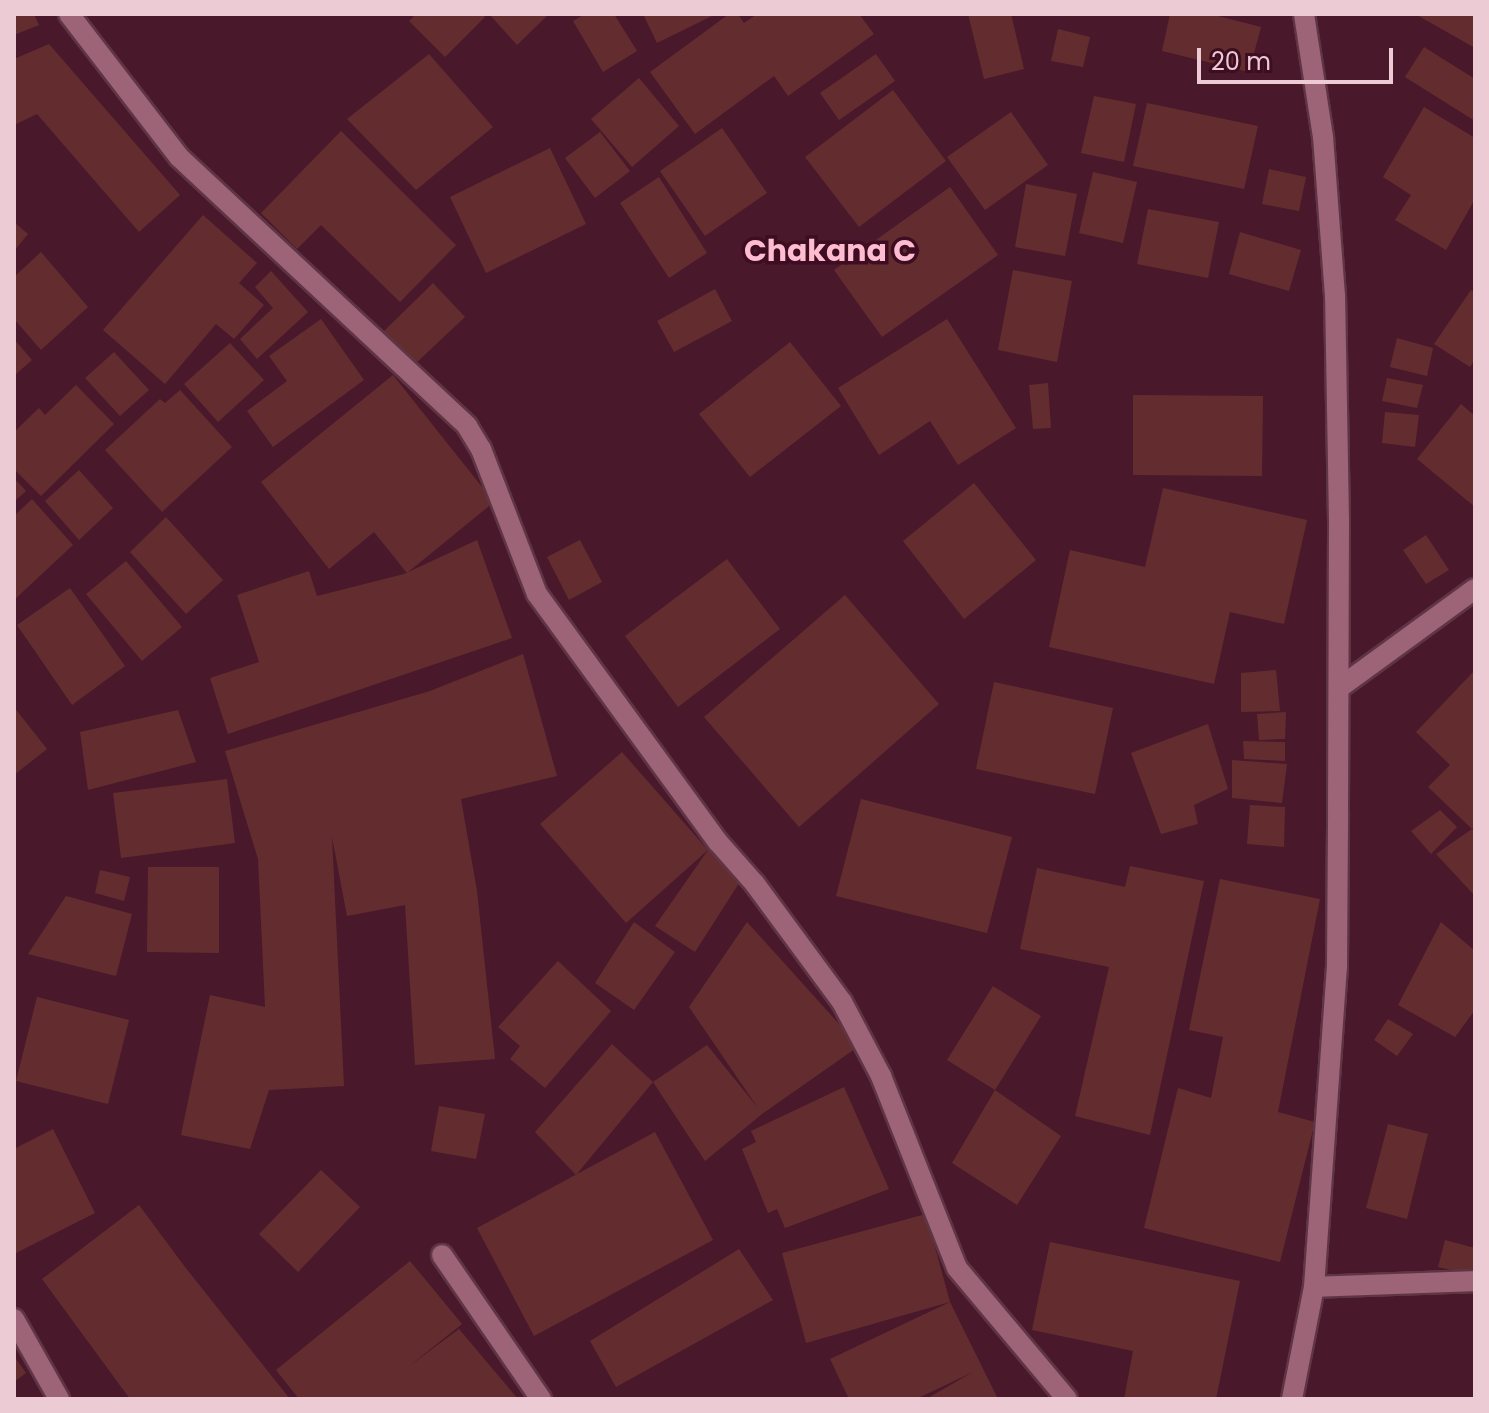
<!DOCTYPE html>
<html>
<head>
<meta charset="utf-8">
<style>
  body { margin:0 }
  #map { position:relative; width:1489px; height:1413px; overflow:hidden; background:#49182b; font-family:Poppins,sans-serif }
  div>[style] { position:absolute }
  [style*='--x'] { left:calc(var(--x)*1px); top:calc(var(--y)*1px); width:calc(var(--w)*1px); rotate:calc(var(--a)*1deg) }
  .building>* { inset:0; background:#632d2f }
  .roads { filter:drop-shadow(2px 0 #5f3545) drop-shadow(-2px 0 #5f3545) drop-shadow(0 2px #5f3545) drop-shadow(0 -2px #5f3545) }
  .street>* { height:20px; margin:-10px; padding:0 10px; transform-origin:10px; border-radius:10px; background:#9d6376 }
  span { translate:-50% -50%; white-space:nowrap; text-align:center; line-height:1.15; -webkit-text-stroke:7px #3e0d21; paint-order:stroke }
  .quarter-label { font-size:30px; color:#fdbcd0; font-weight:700 }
  .frame { position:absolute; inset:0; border:16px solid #eccbd4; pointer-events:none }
  .scale { position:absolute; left:1197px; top:48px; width:196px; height:36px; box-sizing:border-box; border:4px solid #eccbd4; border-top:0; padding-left:10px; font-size:24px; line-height:28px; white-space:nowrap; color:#eccbd4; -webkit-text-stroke:6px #3e0d21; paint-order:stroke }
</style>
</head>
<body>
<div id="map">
  <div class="building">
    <i style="clip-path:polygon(14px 14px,34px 14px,39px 25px,14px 35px)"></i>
    <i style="clip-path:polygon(416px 14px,482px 14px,485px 17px,445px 57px,409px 21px)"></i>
    <i style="clip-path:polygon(489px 14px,549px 14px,517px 45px)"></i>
    <i style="clip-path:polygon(585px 14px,614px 14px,637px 51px,603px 72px,573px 21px)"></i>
    <i style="clip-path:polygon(643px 14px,716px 14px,657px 43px)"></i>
    <i style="clip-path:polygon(729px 14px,738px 14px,744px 23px,757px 14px,859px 14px,874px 34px,788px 96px,774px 76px,695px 134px,650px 72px)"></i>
    <i style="clip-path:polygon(968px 14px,1011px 14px,1024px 69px,984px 79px)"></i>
    <i style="clip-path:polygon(1170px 14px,1210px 14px,1261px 27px,1249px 72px,1162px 51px)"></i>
    <i style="clip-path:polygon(1415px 14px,1475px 14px,1475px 48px)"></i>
    <i style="clip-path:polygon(1058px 29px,1090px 37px,1083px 67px,1051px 61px)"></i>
    <i style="clip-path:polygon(49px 44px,180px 195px,139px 232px,37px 114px,14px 125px,14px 59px)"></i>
    <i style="clip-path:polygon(1424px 47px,1475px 79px,1475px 121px,1405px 77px)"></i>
    <i style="clip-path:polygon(429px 54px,493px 127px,416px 190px,347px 119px)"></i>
    <i style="clip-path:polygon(876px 54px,895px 81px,839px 120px,820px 93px)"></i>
    <i style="clip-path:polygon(639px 78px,679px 126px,632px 167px,591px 119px)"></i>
    <i style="clip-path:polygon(893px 90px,946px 161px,859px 227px,805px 157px)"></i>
    <i style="clip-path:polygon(1094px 96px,1136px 104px,1124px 162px,1081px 153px)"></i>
    <i style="clip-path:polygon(1147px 103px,1258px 126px,1244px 189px,1133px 166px)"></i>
    <i style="clip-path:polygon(1424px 107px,1475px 138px,1475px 199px,1446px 250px,1395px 220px,1411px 195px,1383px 177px)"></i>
    <i style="clip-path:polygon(1011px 112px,1048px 165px,985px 210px,947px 157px)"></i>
    <i style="clip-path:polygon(722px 128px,767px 193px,705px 236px,660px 171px)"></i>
    <i style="clip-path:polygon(341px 131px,456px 245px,400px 302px,321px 225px,297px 249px,261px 213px)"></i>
    <i style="clip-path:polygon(600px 132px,630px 171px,595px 198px,565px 158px)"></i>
    <i style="clip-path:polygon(550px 148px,586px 224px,486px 273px,450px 197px)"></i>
    <i style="clip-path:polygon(1269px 169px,1306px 177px,1299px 211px,1262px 204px)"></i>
    <i style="clip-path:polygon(1093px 172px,1137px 182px,1123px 243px,1079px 233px)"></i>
    <i style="clip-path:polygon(659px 177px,707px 253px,669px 278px,620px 203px)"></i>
    <i style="clip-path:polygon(1026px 184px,1077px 194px,1065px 256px,1015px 247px)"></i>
    <i style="clip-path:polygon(950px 187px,998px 255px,882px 337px,834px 270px)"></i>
    <i style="clip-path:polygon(1148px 209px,1219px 222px,1208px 278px,1137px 264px)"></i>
    <i style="clip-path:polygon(203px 215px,257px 263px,239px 283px,264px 305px,234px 339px,216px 324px,165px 384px,103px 330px)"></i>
    <i style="clip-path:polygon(14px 222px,28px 234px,14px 251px)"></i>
    <i style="clip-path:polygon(1240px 232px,1301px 250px,1289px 291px,1229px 274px)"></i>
    <i style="clip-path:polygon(41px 252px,88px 307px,41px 350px,14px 319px,14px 277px)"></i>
    <i style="clip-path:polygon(1013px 270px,1072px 281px,1057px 362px,998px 350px)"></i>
    <i style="clip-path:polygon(271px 271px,308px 312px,257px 359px,240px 339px,273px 308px,255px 287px)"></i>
    <i style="clip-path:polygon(433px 283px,465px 317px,414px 365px,383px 332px)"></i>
    <i style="clip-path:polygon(715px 289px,732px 321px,674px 352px,657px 321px)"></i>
    <i style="clip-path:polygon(1471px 290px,1475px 293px,1475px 359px,1470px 367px,1434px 344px)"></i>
    <i style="clip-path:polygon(321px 319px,364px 380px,273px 447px,247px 411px,287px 381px,269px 356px)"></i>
    <i style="clip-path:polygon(947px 319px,1016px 428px,958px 465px,930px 421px,879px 455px,838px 388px)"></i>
    <i style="clip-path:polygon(1397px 338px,1433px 348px,1427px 376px,1390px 367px)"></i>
    <i style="clip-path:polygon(14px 339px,32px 360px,14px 376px)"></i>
    <i style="clip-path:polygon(790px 342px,841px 406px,750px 477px,699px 414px)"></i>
    <i style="clip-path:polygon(230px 343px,264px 380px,218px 422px,184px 384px)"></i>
    <i style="clip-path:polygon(114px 352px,149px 390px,120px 416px,85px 378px)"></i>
    <i style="clip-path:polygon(393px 375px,494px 502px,407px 573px,374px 532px,329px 569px,261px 482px)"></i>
    <i style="clip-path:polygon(1387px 378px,1423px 385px,1417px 408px,1382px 401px)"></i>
    <i style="clip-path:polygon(1048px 383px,1051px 428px,1033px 429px,1029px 385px)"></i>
    <i style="clip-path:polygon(76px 385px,114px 424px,41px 496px,14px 469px,14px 432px,39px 408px,45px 415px)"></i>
    <i style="clip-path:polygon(180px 390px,232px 447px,162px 512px,105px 450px,160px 399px,165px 403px)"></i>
    <i style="clip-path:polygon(1133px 395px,1263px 396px,1262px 476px,1133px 475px)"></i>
    <i style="clip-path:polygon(1461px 404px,1475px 416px,1475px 507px,1417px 459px)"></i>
    <i style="clip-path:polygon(1385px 412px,1419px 415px,1415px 447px,1382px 443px)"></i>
    <i style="clip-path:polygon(79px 470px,113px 508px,79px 540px,45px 501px)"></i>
    <i style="clip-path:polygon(14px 478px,26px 491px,14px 502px)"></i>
    <i style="clip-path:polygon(974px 483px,1036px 560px,964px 619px,903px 541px)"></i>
    <i style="clip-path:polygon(1163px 488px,1307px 520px,1284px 624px,1230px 612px,1214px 684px,1049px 647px,1070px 550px,1145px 567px)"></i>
    <i style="clip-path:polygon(32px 499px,73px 545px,14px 600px,14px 516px)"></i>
    <i style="clip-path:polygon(166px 517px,223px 580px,186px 614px,130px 552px)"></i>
    <i style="clip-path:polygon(1426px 535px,1449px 570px,1426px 584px,1403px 550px)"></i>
    <i style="clip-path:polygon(477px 540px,512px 638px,228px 734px,210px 678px,259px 662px,237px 595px,309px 571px,317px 596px,404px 574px)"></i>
    <i style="clip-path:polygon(580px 540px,602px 582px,569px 600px,547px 557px)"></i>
    <i style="clip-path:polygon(727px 559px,780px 629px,678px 707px,625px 636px)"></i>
    <i style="clip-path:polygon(126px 561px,182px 627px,142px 661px,86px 594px)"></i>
    <i style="clip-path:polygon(70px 588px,125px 666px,72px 705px,17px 625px)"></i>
    <i style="clip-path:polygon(845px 595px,939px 704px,799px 827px,704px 717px)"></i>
    <i style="clip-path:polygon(523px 654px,557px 776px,461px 799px,477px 891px,495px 1059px,415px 1065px,405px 905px,347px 916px,332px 837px,344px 1086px,269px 1090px,250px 1149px,181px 1135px,210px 995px,265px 1007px,258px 859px,225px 751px,430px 691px)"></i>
    <i style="clip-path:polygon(1276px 670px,1280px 711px,1241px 712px,1241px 673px)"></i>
    <i style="clip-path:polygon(1475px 670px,1475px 826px,1472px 829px,1475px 832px,1475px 896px,1436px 854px,1472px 829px,1428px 787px,1450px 765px,1416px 732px)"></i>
    <i style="clip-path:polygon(994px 682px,1113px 708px,1095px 794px,976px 769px)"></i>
    <i style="clip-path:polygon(14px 707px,47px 749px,14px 775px)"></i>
    <i style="clip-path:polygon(178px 710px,196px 762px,88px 790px,80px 732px)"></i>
    <i style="clip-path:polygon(1286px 712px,1285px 739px,1259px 740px,1257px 714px)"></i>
    <i style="clip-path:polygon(1208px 724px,1228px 789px,1194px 805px,1198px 824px,1161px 834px,1131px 753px)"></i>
    <i style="clip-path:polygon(1243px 741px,1285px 742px,1285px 761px,1244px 759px)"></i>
    <i style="clip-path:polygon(622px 752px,708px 850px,626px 923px,540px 824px)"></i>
    <i style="clip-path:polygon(1232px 760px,1287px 764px,1282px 803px,1232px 798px)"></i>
    <i style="clip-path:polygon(227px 779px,235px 843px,121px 858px,113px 793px)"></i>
    <i style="clip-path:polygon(861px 799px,1012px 837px,987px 933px,836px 896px)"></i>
    <i style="clip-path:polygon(1250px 805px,1285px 807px,1284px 847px,1247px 844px)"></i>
    <i style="clip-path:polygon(1440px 810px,1457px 827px,1431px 854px,1411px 831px)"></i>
    <i style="clip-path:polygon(708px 850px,743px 877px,695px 952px,655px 926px)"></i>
    <i style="clip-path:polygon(1130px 866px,1204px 881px,1150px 1135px,1075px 1116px,1109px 967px,1020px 949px,1037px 868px,1125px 887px)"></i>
    <i style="clip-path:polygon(148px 867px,219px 867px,219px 953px,147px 952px)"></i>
    <i style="clip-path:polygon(100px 870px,130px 877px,124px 901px,95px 893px)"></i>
    <i style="clip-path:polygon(1220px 879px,1320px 899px,1278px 1112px,1315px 1122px,1280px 1262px,1144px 1228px,1178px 1088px,1211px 1098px,1223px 1037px,1189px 1030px)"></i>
    <i style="clip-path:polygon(66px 896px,132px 914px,116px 976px,28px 954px)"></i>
    <i style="clip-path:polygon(634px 922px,675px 952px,634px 1010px,595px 983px)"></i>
    <i style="clip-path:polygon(747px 922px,859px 1046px,762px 1114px,705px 1161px,653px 1082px,707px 1045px,758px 1108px,689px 1007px)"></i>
    <i style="clip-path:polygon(1441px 922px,1475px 951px,1475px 1010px,1455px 1037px,1398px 1005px)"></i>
    <i style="clip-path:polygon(558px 961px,611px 1011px,545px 1088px,510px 1059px,520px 1046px,498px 1027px)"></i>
    <i style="clip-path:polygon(993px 986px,1041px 1016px,995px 1090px,947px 1060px)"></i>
    <i style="clip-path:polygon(37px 997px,129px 1020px,108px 1104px,16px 1081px)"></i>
    <i style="clip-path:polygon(1388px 1019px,1413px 1034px,1397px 1056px,1374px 1040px)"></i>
    <i style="clip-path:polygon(612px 1044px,653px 1082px,576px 1175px,535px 1132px)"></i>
    <i style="clip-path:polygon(844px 1087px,889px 1189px,785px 1228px,777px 1209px,768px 1213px,742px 1149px,756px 1142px,751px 1131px)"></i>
    <i style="clip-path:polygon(995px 1090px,1061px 1136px,1017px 1205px,952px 1163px)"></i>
    <i style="clip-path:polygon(439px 1106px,485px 1114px,476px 1159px,431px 1151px)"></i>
    <i style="clip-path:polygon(1388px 1124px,1428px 1134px,1407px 1219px,1366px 1208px)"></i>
    <i style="clip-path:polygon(53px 1129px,95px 1213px,14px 1254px,14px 1149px)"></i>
    <i style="clip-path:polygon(655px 1132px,713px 1240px,534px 1336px,477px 1228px)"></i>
    <i style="clip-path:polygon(321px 1170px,360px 1207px,298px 1272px,259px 1234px)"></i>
    <i style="clip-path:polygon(139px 1205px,185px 1267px,290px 1399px,130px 1399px,42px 1279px)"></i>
    <i style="clip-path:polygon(926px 1214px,950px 1302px,806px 1343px,782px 1253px)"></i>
    <i style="clip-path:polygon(1445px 1240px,1475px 1248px,1475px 1276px,1438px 1267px)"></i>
    <i style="clip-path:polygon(1050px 1242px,1240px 1281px,1216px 1399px,1124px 1399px,1133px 1351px,1032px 1330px)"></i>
    <i style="clip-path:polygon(739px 1249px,773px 1300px,616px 1387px,590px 1341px)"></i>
    <i style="clip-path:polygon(410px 1261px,462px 1324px,408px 1367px,459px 1329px,518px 1399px,299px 1399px,276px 1370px)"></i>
    <i style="clip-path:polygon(950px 1302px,998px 1399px,926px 1399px,973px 1372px,916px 1399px,849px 1399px,830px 1359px)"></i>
    <i style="clip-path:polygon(14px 1356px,26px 1373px,14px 1382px)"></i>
  </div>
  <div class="roads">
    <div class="street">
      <i style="--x:69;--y:14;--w:180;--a:52.4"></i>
      <i style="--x:179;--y:157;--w:394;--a:43"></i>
      <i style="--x:467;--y:426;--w:27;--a:59"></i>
      <i style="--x:481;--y:449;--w:155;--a:68.9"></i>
      <i style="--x:537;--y:594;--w:307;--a:53.9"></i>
      <i style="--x:718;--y:842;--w:56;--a:48.6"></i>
      <i style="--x:755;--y:884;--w:147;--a:53.6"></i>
      <i style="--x:842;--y:1002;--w:84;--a:62.2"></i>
      <i style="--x:881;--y:1076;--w:206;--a:68.4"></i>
      <i style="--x:957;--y:1268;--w:171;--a:50"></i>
      <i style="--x:1339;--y:688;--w:168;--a:-36.1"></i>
      <i style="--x:442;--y:1255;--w:175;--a:55.5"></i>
      <i style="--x:1314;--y:1287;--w:161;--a:-2.1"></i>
      <i style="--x:14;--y:1319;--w:92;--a:60.6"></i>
      <i style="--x:1292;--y:1399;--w:114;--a:-78.9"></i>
      <i style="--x:1314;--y:1287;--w:321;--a:-85.9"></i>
      <i style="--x:1337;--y:967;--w:156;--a:-89.6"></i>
      <i style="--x:1338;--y:811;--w:290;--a:-89.8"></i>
      <i style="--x:1339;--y:521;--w:225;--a:-91"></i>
      <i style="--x:1335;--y:296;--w:159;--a:-94.3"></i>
      <i style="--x:1323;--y:137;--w:124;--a:-98.8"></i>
    </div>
  </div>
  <div class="quarter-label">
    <span style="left:830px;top:251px">Chakana C</span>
  </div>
  <div class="frame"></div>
  <div class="scale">20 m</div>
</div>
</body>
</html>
